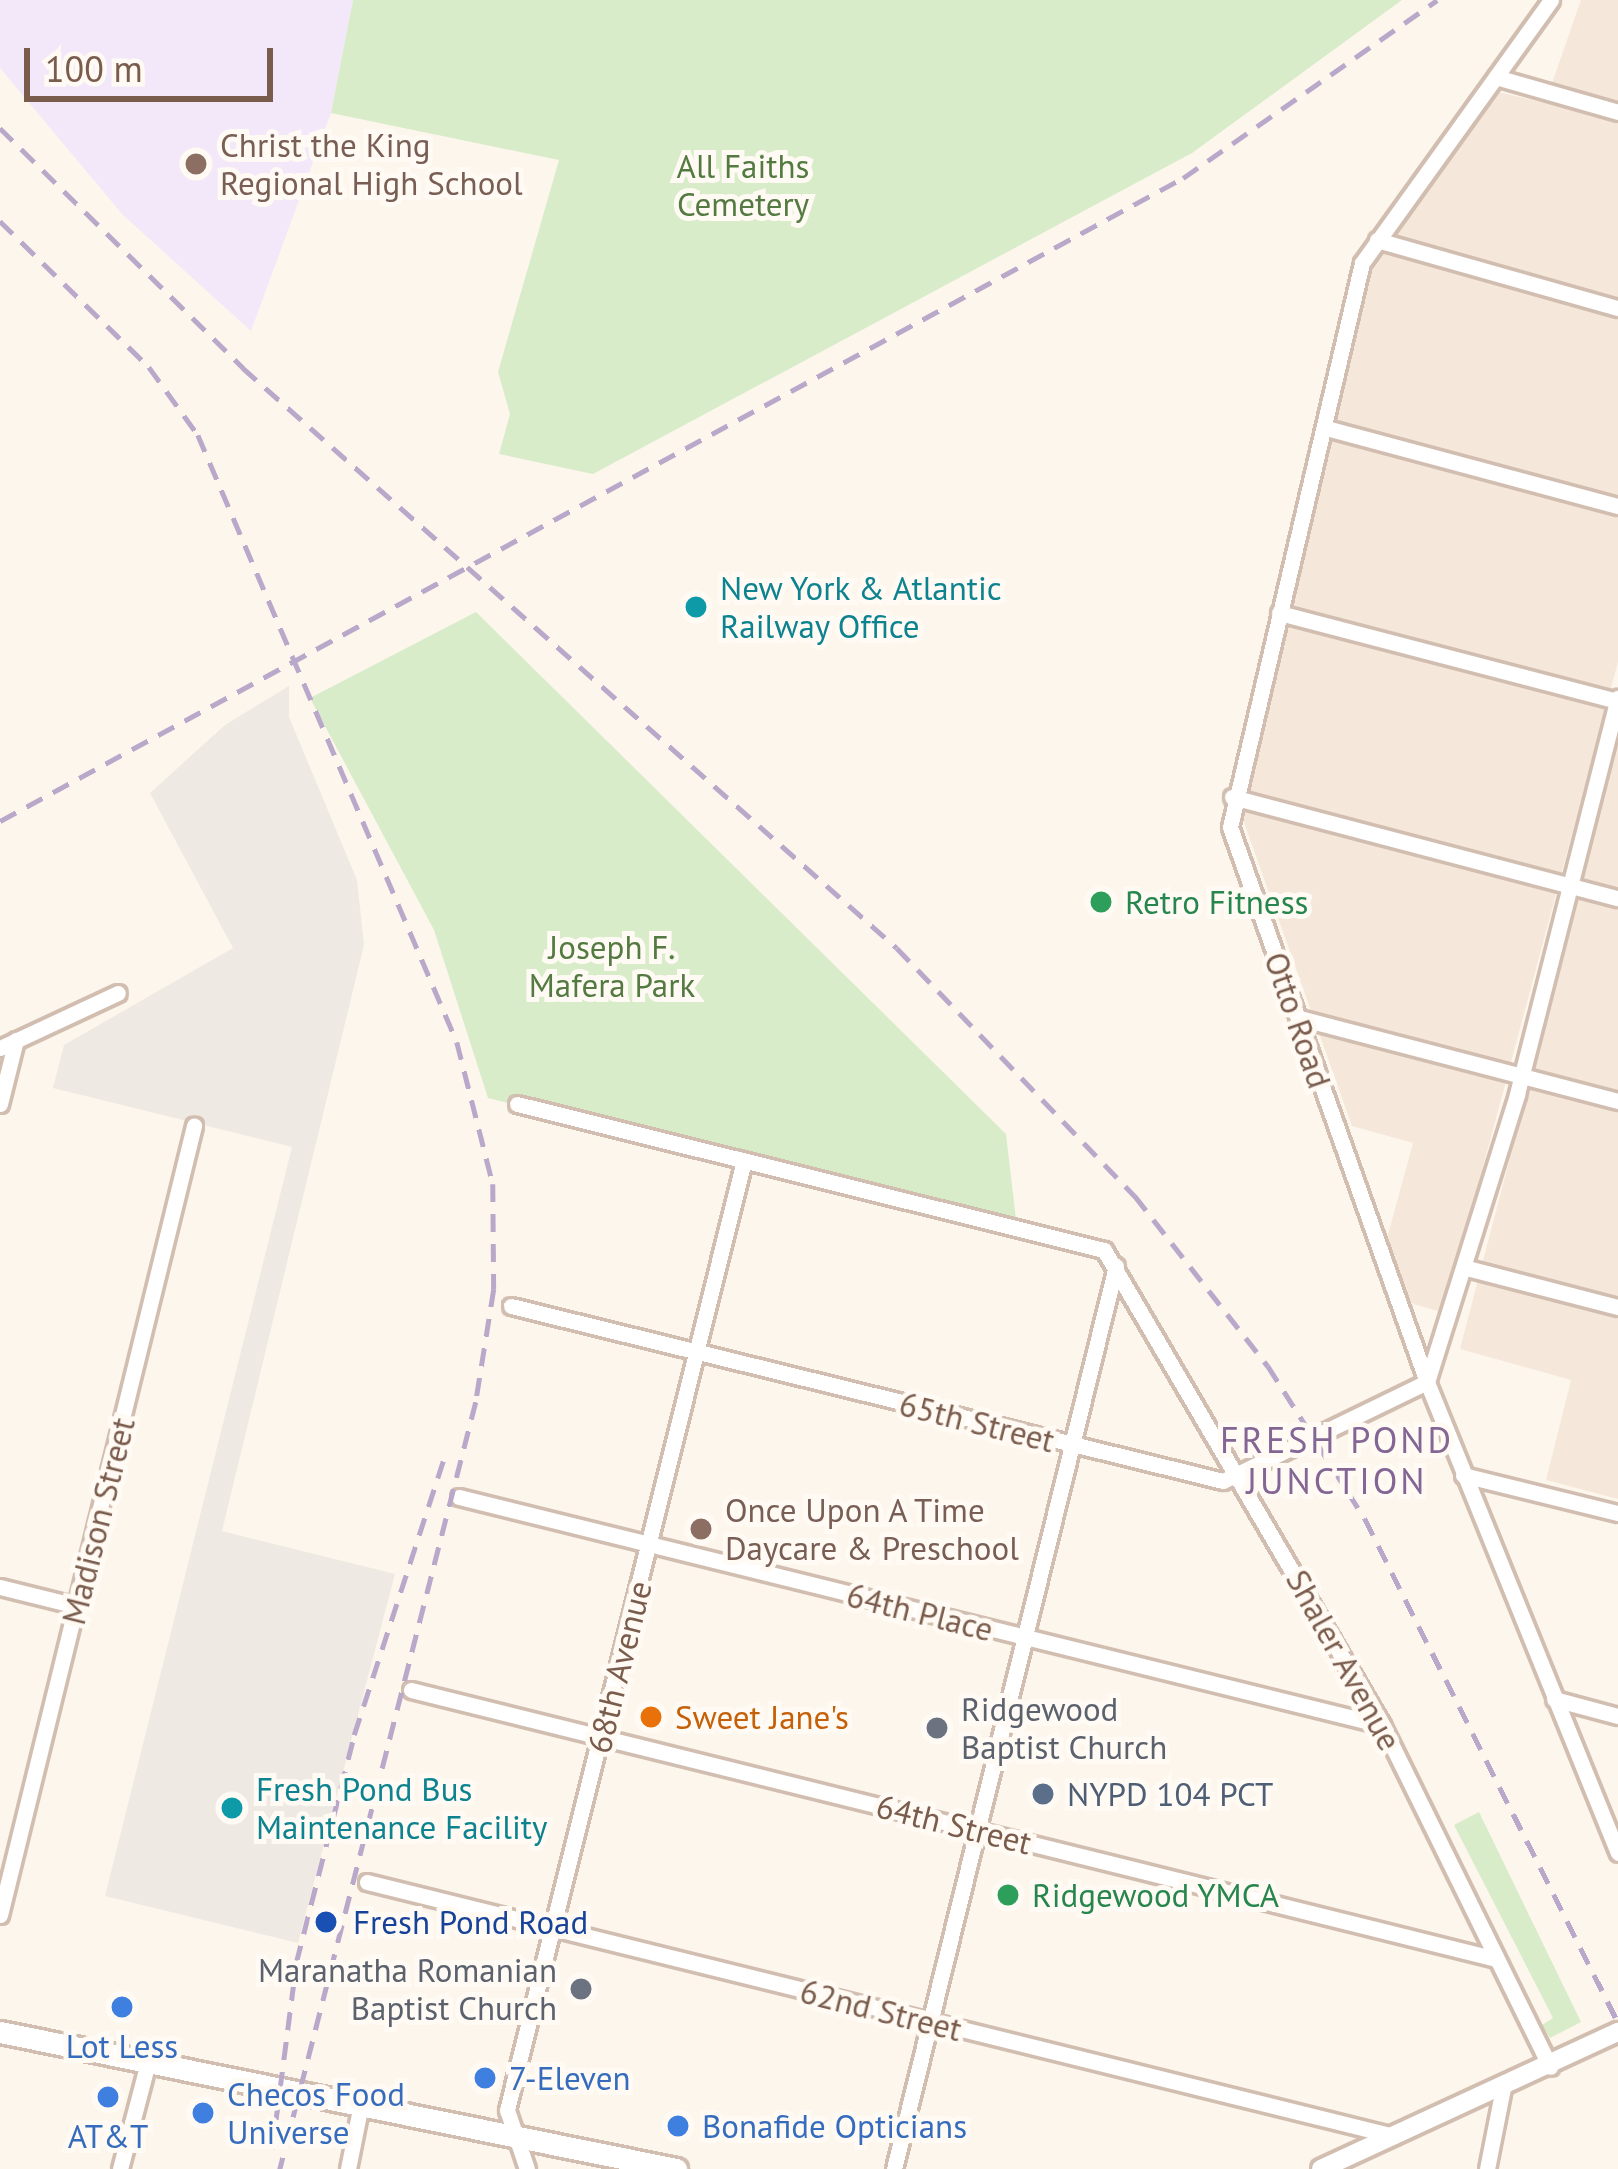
<!DOCTYPE html>
<html>
<head>
<meta charset="utf-8">
<style>
  body { margin:0 }
  #map { position:relative; width:1618px; height:2169px; overflow:hidden; background:#fdf6ec; font-family:"PT Sans",sans-serif }
  div>[style] { position:absolute }
  [style*='--x'] { left:calc(var(--x)*1px); top:calc(var(--y)*1px); width:calc(var(--w)*1px); rotate:calc(var(--a)*1deg) }
  .residential>* { inset:0; background:#f5e8da }
  .industrial>* { inset:0; background:#efe9e4 }
  .education>* { inset:0; background:#f3e8fa }
  .green>* { inset:0; background:#d8ecc9 }
  .roads { filter:drop-shadow(3px 0 #d1beb0) drop-shadow(-3px 0 #d1beb0) drop-shadow(0 3px #d1beb0) drop-shadow(0 -3px #d1beb0) }
  .minor>* { height:15px; margin:-7.5px; padding:0 7.5px; transform-origin:7.5px; border-radius:7.5px; background:#fff }
  .tertiary>* { height:18px; margin:-9px; padding:0 9px; transform-origin:9px; border-radius:9px; background:#fff }
  .secondary>* { height:21px; margin:-10.5px; padding:0 10.5px; transform-origin:10.5px; border-radius:10.5px; background:#fff }
  .rail>* { height:4.5px; margin-top:-2.25px; transform-origin:0; background:repeating-linear-gradient(90deg,#b9a8c9 0 18px,transparent 0 30px) }
  .dots>* { width:33px; height:33px; translate:-50% -50%; box-sizing:border-box; border:6px solid #fffaf3; border-radius:50% }
  span { translate:-50% -50%; white-space:nowrap; text-align:center; line-height:1.15; -webkit-text-stroke:10px #fffaf3; paint-order:stroke }
  .education-label { font-size:33px; color:#785e54 }
  .left { translate:0 -50%; text-align:left }
  .park-label { font-size:33px; color:#537a41 }
  .culture-label { font-size:33px; color:#0d838f }
  .leisure-label { font-size:33px; color:#27864d }
  .street-label { font-size:33px; color:#7a5c4d }
  .worship-label { font-size:33px; color:#5b616d }
  .right { translate:-100% -50%; text-align:right }
  .food-label { font-size:33px; color:#c56008 }
  .service-label { font-size:33px; color:#4e5e75 }
  .transit-label { font-size:33px; color:#164399 }
  .shop-label { font-size:33px; color:#366cbe }
  .neighbourhood-label { font-size:36px; color:#846695; letter-spacing:3px }
  .scale { position:absolute; left:24px; top:48px; width:249px; height:54px; box-sizing:border-box; border:6px solid #7a5c4d; border-top:0; padding-left:15px; font-size:36px; line-height:42px; white-space:nowrap; color:#7a5c4d; -webkit-text-stroke:9px #fffaf3; paint-order:stroke }
</style>
</head>
<body>
<div id="map">
  <div class="residential">
    <i style="clip-path:polygon(1581px 0,1618px 0,1618px 662px,1444px 1313px,1407px 1302px,1386px 1242px,1413px 1143px,1352px 1126px,1241px 814px,1374px 263px,1498px 92px,1545px 103px)"></i>
    <i style="clip-path:polygon(1618px 744px,1618px 1499px,1546px 1480px,1571px 1380px,1460px 1349px)"></i>
  </div>
  <div class="industrial">
    <i style="clip-path:polygon(289px 686px,289px 717px,357px 880px,364px 945px,222px 1531px,395px 1574px,298px 1943px,105px 1896px,292px 1147px,53px 1088px,64px 1045px,233px 948px,150px 793px,225px 725px)"></i>
  </div>
  <div class="education">
    <i style="clip-path:polygon(0 0,353px 0,331px 113px,251px 331px,123px 215px,0 68px)"></i>
  </div>
  <div class="green">
    <i style="clip-path:polygon(353px 0,1402px 0,1192px 153px,593px 474px,499px 454px,510px 414px,498px 372px,559px 160px,331px 113px)"></i>
    <i style="clip-path:polygon(476px 612px,1006px 1134px,1017px 1228px,488px 1098px,434px 930px,310px 698px)"></i>
    <i style="clip-path:polygon(1479px 1812px,1581px 2022px,1550px 2038px,1542px 2025px,1553px 2018px,1454px 1825px)"></i>
  </div>
  <div class="roads">
    <div class="minor">
      <i style="--x:1551;--y:0;--w:324;--a:125.7"></i>
      <i style="--x:1362;--y:263;--w:579;--a:103.17"></i>
      <i style="--x:1230;--y:827;--w:589;--a:70.46"></i>
      <i style="--x:1427;--y:1382;--w:508;--a:67.93"></i>
      <i style="--x:1496;--y:77;--w:127;--a:16"></i>
      <i style="--x:1377;--y:240;--w:250;--a:15.8"></i>
      <i style="--x:1326;--y:428;--w:302;--a:15"></i>
      <i style="--x:1279;--y:613;--w:350;--a:14.6"></i>
      <i style="--x:1232;--y:797;--w:399;--a:14.7"></i>
      <i style="--x:1299;--y:1018;--w:330;--a:14.6"></i>
      <i style="--x:0;--y:1048;--w:130;--a:-25"></i>
      <i style="--x:0;--y:1104;--w:66;--a:-76"></i>
      <i style="--x:517;--y:1104;--w:605;--a:13.97"></i>
      <i style="--x:1104;--y:1250;--w:550;--a:59.66"></i>
      <i style="--x:1382;--y:1725;--w:381;--a:63.8"></i>
      <i style="--x:1467;--y:1268;--w:156;--a:14.5"></i>
      <i style="--x:511;--y:1306;--w:733;--a:13.81"></i>
      <i style="--x:1223;--y:1481;--w:227;--a:-25.9"></i>
      <i style="--x:1427;--y:1382;--w:302;--a:-72.6"></i>
      <i style="--x:1517;--y:1094;--w:409;--a:-75.7"></i>
      <i style="--x:1463;--y:1475;--w:160;--a:13.8"></i>
      <i style="--x:459;--y:1497;--w:951;--a:13.88"></i>
      <i style="--x:0;--y:1587;--w:79;--a:13.9"></i>
      <i style="--x:411;--y:1690;--w:1118;--a:13.92"></i>
      <i style="--x:1554;--y:1699;--w:66;--a:14.9"></i>
      <i style="--x:367;--y:1882;--w:1058;--a:13.89"></i>
      <i style="--x:0;--y:1915;--w:813;--a:-76.19"></i>
      <i style="--x:120;--y:2169;--w:111;--a:-75.3"></i>
      <i style="--x:348;--y:2169;--w:66;--a:-78.7"></i>
      <i style="--x:527;--y:2169;--w:62;--a:-108.7"></i>
      <i style="--x:507;--y:2110;--w:978;--a:-75.98"></i>
      <i style="--x:894;--y:2169;--w:930;--a:-76.19"></i>
      <i style="--x:1487;--y:2169;--w:83;--a:-78.8"></i>
    </div>
    <div class="tertiary">
      <i style="--x:1321;--y:2169;--w:327;--a:-24.8"></i>
    </div>
    <div class="secondary">
      <i style="--x:0;--y:2032;--w:690;--a:11.46"></i>
    </div>
  </div>
  <div class="rail">
    <i style="--x:0;--y:128;--w:342;--a:44.6"></i>
    <i style="--x:243;--y:368;--w:874;--a:41.57"></i>
    <i style="--x:897;--y:948;--w:344;--a:46.2"></i>
    <i style="--x:1135;--y:1196;--w:216;--a:52"></i>
    <i style="--x:1268;--y:1366;--w:181;--a:57.6"></i>
    <i style="--x:1365;--y:1519;--w:563;--a:63.3"></i>
    <i style="--x:0;--y:221;--w:209;--a:44.4"></i>
    <i style="--x:149;--y:367;--w:84;--a:54.2"></i>
    <i style="--x:198;--y:435;--w:660;--a:66.89"></i>
    <i style="--x:457;--y:1042;--w:146;--a:75.8"></i>
    <i style="--x:493;--y:1184;--w:105;--a:89.5"></i>
    <i style="--x:494;--y:1289;--w:114;--a:99.1"></i>
    <i style="--x:476;--y:1402;--w:792;--a:104.33"></i>
    <i style="--x:0;--y:821;--w:1346;--a:-28.53"></i>
    <i style="--x:1183;--y:178;--w:310;--a:-35"></i>
    <i style="--x:272;--y:2149;--w:188;--a:-82.6"></i>
    <i style="--x:296;--y:1963;--w:235;--a:-75.7"></i>
    <i style="--x:354;--y:1735;--w:298;--a:-72"></i>
  </div>
  <div class="dots">
    <i style="left:196px;top:164px;background:#8d6e63"></i>
    <i style="left:696px;top:607px;background:#0f9aa8"></i>
    <i style="left:1101px;top:902px;background:#2e9e5b"></i>
    <i style="left:701px;top:1529px;background:#8d6e63"></i>
    <i style="left:651px;top:1717px;background:#e8710a"></i>
    <i style="left:937px;top:1728px;background:#6b7280"></i>
    <i style="left:1043px;top:1794px;background:#5c6f8a"></i>
    <i style="left:232px;top:1808px;background:#0f9aa8"></i>
    <i style="left:1008px;top:1895px;background:#2e9e5b"></i>
    <i style="left:326px;top:1922px;background:#1a4fb4"></i>
    <i style="left:581px;top:1989px;background:#6b7280"></i>
    <i style="left:122px;top:2007px;background:#3f7fe0"></i>
    <i style="left:485px;top:2078px;background:#3f7fe0"></i>
    <i style="left:108px;top:2097px;background:#3f7fe0"></i>
    <i style="left:203px;top:2113px;background:#3f7fe0"></i>
    <i style="left:678px;top:2126px;background:#3f7fe0"></i>
  </div>
  <div class="education-label">
    <span class="left" style="left:220px;top:164px">Christ the King<br>Regional High School</span>
    <span class="left" style="left:725px;top:1529px">Once Upon A Time<br>Daycare &amp; Preschool</span>
  </div>
  <div class="park-label">
    <span style="left:743px;top:185px">All Faiths<br>Cemetery</span>
    <span style="left:612px;top:966px">Joseph F.<br>Mafera Park</span>
  </div>
  <div class="culture-label">
    <span class="left" style="left:720px;top:607px">New York &amp; Atlantic<br>Railway Office</span>
    <span class="left" style="left:256px;top:1808px">Fresh Pond Bus<br>Maintenance Facility</span>
  </div>
  <div class="leisure-label">
    <span class="left" style="left:1125px;top:902px">Retro Fitness</span>
    <span class="left" style="left:1032px;top:1895px">Ridgewood YMCA</span>
  </div>
  <div class="street-label">
    <span style="left:1298px;top:1020px;rotate:71deg">Otto Road</span>
    <span style="left:977px;top:1422px;rotate:14deg">65th Street</span>
    <span style="left:98px;top:1521px;rotate:-76deg">Madison Street</span>
    <span style="left:920px;top:1612px;rotate:14deg">64th Place</span>
    <span style="left:1344px;top:1660px;rotate:61deg">Shaler Avenue</span>
    <span style="left:619px;top:1667px;rotate:-76deg">68th Avenue</span>
    <span style="left:954px;top:1824px;rotate:14deg">64th Street</span>
    <span style="left:881px;top:2010px;rotate:14deg">62nd Street</span>
  </div>
  <div class="worship-label">
    <span class="left" style="left:961px;top:1728px">Ridgewood<br>Baptist Church</span>
    <span class="right" style="left:557px;top:1989px">Maranatha Romanian<br>Baptist Church</span>
  </div>
  <div class="food-label">
    <span class="left" style="left:675px;top:1717px">Sweet Jane's</span>
  </div>
  <div class="service-label">
    <span class="left" style="left:1067px;top:1794px">NYPD 104 PCT</span>
  </div>
  <div class="transit-label">
    <span class="left" style="left:353px;top:1922px">Fresh Pond Road</span>
  </div>
  <div class="shop-label">
    <span style="left:122px;top:2046px">Lot Less</span>
    <span class="left" style="left:509px;top:2078px">7-Eleven</span>
    <span class="left" style="left:227px;top:2113px">Checos Food<br>Universe</span>
    <span class="left" style="left:702px;top:2126px">Bonafide Opticians</span>
    <span style="left:108px;top:2136px">AT&amp;T</span>
  </div>
  <div class="neighbourhood-label">
    <span style="left:1337px;top:1460px">FRESH POND<br>JUNCTION</span>
  </div>
  <div class="scale">100 m</div>
</div>
</body>
</html>
